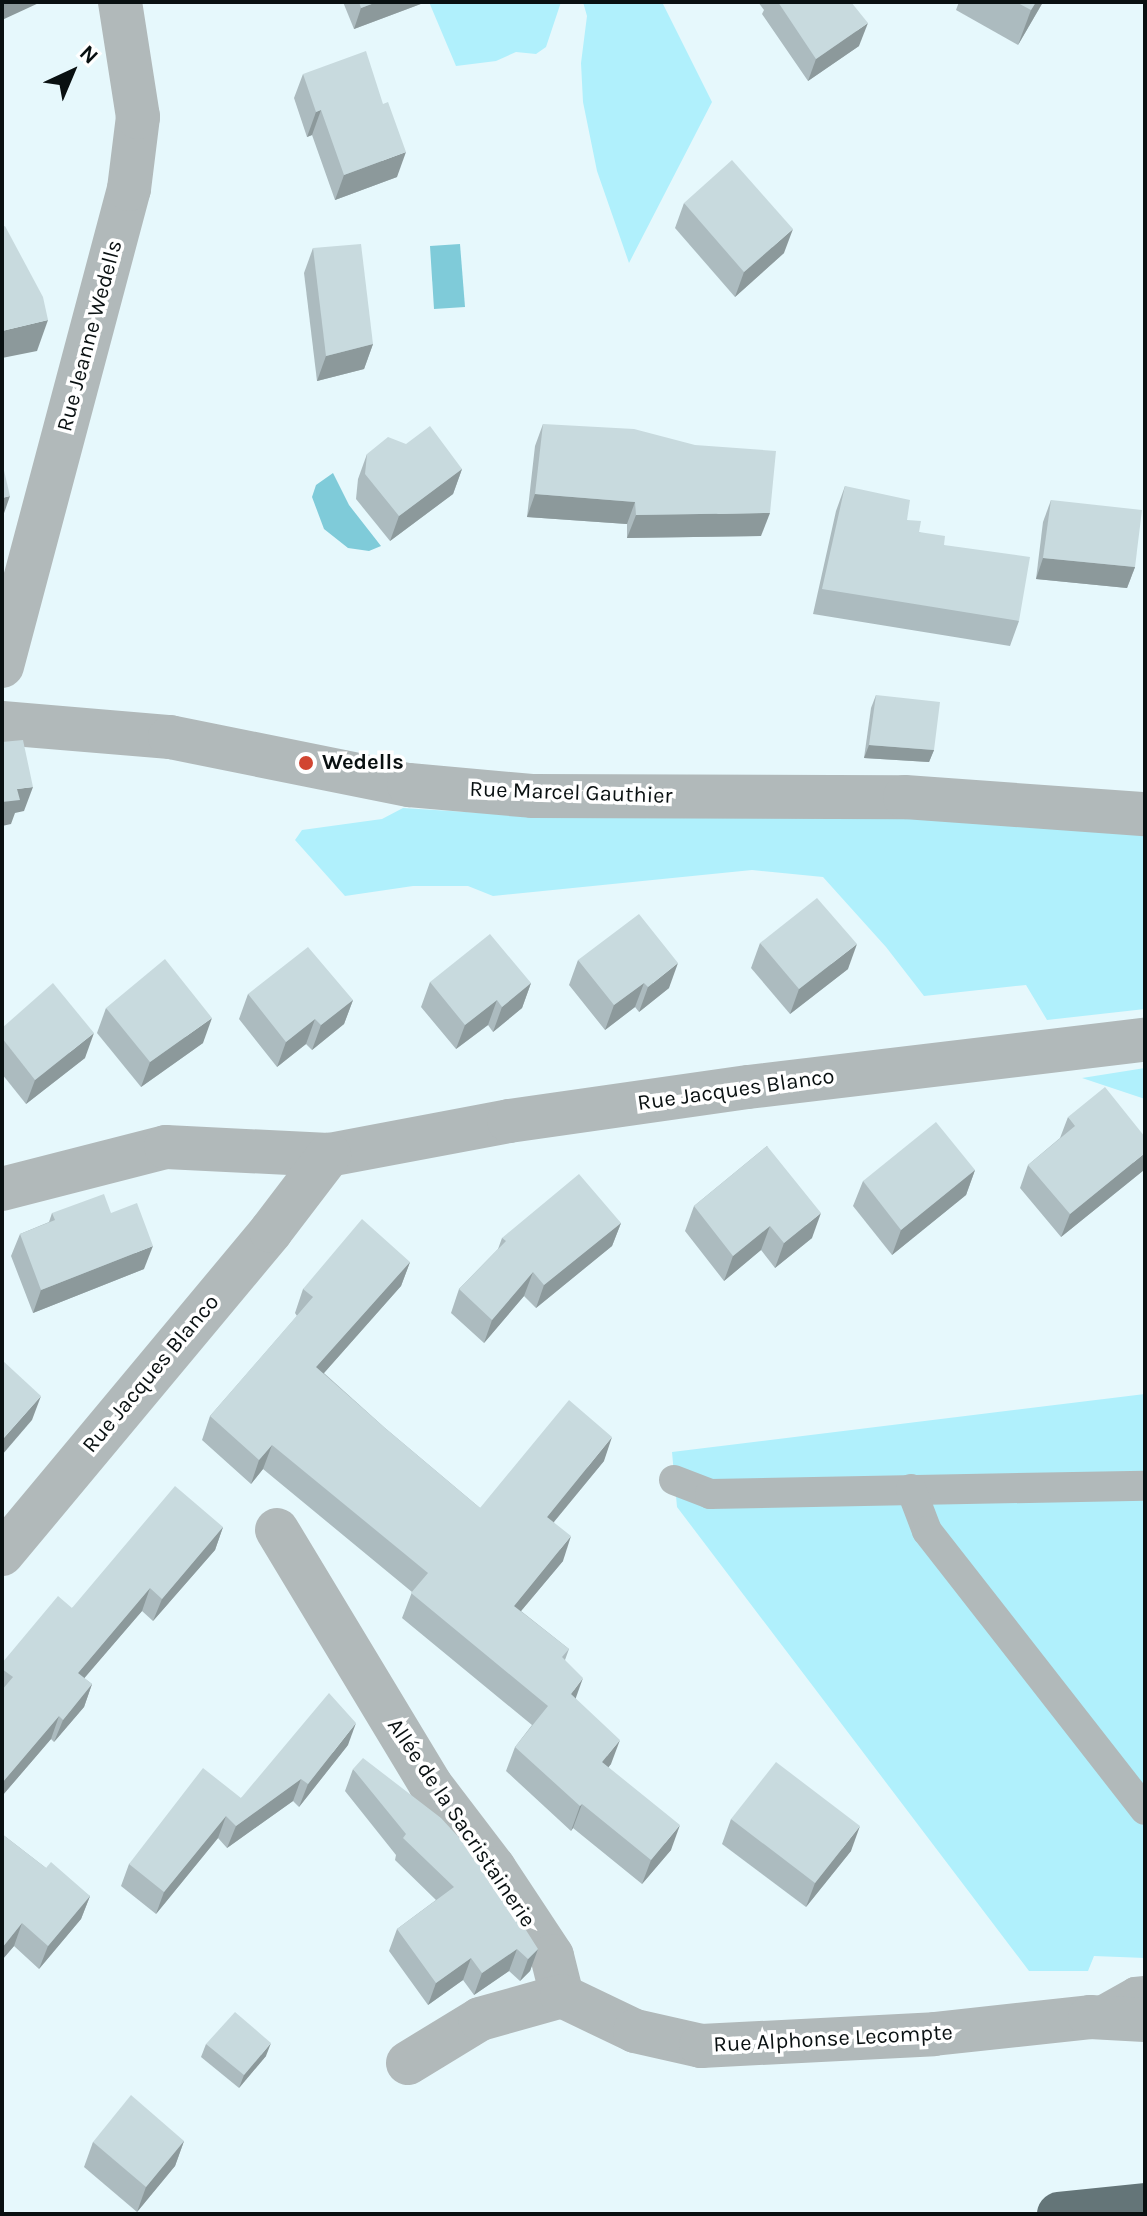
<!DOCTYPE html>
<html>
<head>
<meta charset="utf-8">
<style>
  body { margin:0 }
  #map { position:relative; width:1147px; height:2216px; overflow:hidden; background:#e6f8fc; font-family:Karla,sans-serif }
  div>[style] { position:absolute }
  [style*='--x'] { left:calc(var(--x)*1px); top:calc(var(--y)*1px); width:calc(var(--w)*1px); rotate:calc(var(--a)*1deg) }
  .green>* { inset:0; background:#b0f0fc }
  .water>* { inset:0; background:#7fcbd9 }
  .service>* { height:30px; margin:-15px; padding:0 15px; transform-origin:15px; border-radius:15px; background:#b1b9ba }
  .minor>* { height:44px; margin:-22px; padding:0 22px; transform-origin:22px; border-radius:22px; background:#b1b9ba }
  .motorway>* { height:44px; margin:-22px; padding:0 22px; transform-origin:22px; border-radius:22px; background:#647578 }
  .wall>* { inset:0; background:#acbbbf }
  .shaded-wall>* { inset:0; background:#8c999b }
  .building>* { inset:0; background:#c8dade }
  .dots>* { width:22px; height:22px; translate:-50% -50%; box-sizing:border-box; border:4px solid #fff; border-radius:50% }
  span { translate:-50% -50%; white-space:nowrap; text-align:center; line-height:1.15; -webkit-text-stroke:7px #fff; paint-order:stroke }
  .street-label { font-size:22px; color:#091011 }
  .poi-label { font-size:22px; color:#091011; font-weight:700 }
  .left { translate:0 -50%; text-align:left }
  .frame { position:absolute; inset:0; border:4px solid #091011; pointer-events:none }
  .north { position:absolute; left:32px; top:32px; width:80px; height:80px; -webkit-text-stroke:6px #fff; paint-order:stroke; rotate:44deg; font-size:22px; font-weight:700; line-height:32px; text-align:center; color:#091011 }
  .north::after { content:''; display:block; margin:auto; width:28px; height:36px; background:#091011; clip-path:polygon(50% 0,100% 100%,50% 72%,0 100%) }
</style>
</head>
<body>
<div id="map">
  <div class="green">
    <i style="clip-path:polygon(429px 2px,561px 2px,546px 47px,536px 54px,516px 52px,496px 61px,456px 66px)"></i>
    <i style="clip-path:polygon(583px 2px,662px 2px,712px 102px,629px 263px,597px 171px,583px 102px,581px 63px,587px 16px)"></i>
    <i style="clip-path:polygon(403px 808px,512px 815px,915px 817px,1145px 835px,1145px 1009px,1047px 1020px,1026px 985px,924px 996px,886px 947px,823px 877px,752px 870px,493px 896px,468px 886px,413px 886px,345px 896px,295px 840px,302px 830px,382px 819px)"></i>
    <i style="clip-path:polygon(1145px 1068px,1145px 1099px,1082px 1078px)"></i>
    <i style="clip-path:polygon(1145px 1394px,1145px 1958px,1094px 1956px,1088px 1971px,1029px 1971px,677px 1507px,672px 1452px)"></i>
  </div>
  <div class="water">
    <i style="clip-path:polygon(460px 244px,465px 307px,434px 309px,430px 246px)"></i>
    <i style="clip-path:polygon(333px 473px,349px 505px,381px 546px,369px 551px,348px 548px,324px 529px,312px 497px,316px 485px)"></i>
  </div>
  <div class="service">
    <i style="--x:674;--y:1480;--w:39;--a:21"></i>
    <i style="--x:710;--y:1494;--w:435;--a:-1.1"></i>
    <i style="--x:911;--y:1489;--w:45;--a:69.1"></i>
    <i style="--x:927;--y:1531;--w:354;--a:52"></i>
    <i style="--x:1092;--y:2016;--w:49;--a:-29.2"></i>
    <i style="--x:1135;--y:1992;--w:10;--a:-6"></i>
  </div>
  <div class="minor">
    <i style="--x:2;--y:666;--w:494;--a:-75.1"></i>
    <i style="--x:129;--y:189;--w:73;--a:-82.9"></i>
    <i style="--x:138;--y:117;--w:116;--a:-98.9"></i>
    <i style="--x:2;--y:723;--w:169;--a:4.8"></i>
    <i style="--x:170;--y:737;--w:244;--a:11.4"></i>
    <i style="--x:409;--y:785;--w:123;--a:5.1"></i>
    <i style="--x:532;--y:796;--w:373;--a:0.2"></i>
    <i style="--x:905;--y:797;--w:241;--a:4.1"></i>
    <i style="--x:2;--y:1189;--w:169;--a:-14.4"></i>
    <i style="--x:166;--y:1147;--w:163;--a:2.8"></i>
    <i style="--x:329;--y:1155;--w:183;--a:-10.7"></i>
    <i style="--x:509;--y:1121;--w:241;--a:-8.1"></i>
    <i style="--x:748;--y:1087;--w:400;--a:-6.8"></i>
    <i style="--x:277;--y:1530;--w:297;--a:58.9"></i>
    <i style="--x:430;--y:1784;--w:106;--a:52.7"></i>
    <i style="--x:494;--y:1868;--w:105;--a:56.6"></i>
    <i style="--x:552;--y:1956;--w:41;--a:76"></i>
    <i style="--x:2;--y:1554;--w:420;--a:-50.2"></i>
    <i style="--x:271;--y:1231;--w:96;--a:-52.7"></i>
    <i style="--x:408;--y:2063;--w:84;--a:-31.4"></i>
    <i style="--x:480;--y:2019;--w:85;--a:-15.7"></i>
    <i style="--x:562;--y:1996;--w:81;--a:25.6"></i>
    <i style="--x:635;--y:2031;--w:68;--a:12.8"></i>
    <i style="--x:701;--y:2046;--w:233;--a:-2.9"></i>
    <i style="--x:934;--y:2034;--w:157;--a:-6.2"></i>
    <i style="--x:1090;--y:2017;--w:55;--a:3.1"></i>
  </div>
  <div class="motorway">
    <i style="--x:1059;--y:2214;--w:86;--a:-6"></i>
  </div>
  <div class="wall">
    <i style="clip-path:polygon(343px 2px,426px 2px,354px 29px)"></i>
    <i style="clip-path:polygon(758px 2px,851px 2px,859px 46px,808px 81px,762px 14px,764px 10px)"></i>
    <i style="clip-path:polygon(959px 2px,1043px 2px,1018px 45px,956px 10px)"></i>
    <i style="clip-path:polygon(303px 74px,397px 177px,335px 200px,312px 135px,307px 137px,294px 98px)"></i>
    <i style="clip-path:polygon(684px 203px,784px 253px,735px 297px,675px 228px)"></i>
    <i style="clip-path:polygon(313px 248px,373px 344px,364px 369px,317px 381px,304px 273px)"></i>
    <i style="clip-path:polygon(543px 424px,761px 536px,627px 538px,627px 524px,527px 517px,535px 446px)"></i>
    <i style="clip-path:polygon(367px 454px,462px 469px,453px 494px,390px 541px,356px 499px,358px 479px)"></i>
    <i style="clip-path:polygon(845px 486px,907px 520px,919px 532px,944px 545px,1019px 621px,1010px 646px,813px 614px,836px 511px)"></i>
    <i style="clip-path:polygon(1051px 500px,1135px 567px,1127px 588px,1036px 579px,1043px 522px)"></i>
    <i style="clip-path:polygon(876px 695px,934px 750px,929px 762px,864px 758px,871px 708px)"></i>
    <i style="clip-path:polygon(760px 943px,848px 969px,790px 1014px,751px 968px)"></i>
    <i style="clip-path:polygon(578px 960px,669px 988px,639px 1012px,635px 1007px,605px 1030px,569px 985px)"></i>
    <i style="clip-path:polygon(430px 982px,531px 983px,522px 1008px,493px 1032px,488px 1025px,456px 1049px,421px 1007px)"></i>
    <i style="clip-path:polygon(248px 994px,353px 1000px,344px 1024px,312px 1050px,306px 1044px,277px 1067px,239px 1019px)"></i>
    <i style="clip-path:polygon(106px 1008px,203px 1043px,141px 1087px,97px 1033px)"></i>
    <i style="clip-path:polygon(2px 1028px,85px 1058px,26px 1104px,2px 1074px)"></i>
    <i style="clip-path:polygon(1068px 1117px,1144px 1170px,1061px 1237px,1020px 1188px,1028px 1165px,1060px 1138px)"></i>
    <i style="clip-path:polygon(767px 1146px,812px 1238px,775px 1268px,761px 1250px,724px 1281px,685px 1231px,694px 1206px)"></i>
    <i style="clip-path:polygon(975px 1170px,966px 1195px,892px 1255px,853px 1206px,863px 1181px)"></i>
    <i style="clip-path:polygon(52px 1213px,111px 1213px,144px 1269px,33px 1313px,11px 1256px,20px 1234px,49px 1222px)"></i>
    <i style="clip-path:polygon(621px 1223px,612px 1246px,536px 1308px,524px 1296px,484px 1343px,451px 1313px,459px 1289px,498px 1249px,502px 1238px)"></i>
    <i style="clip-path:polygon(410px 1262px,401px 1286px,324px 1373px,385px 1428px,480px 1508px,604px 1461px,554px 1522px,563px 1561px,521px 1611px,569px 1649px,565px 1660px,576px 1699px,611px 1764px,608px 1767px,671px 1850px,642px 1884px,573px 1828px,571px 1831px,506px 1771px,515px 1747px,532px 1725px,402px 1618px,412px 1592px,263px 1469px,251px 1484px,202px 1440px,210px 1416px,297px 1316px,295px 1313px,303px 1289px)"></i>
    <i style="clip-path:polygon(223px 1527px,215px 1550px,153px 1621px,142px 1611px,84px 1678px,92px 1684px,84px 1707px,54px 1742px,51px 1739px,2px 1796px,2px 1663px,72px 1608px)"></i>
    <i style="clip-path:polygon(348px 1745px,299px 1807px,293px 1801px,227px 1848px,218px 1838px,156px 1914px,121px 1886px,129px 1864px,241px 1798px)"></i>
    <i style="clip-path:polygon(353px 1769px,538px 1949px,530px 1971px,520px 1981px,509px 1971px,474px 1995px,463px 1980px,428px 2005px,389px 1951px,397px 1929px,436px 1900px,395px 1860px,396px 1855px,345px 1791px)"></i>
    <i style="clip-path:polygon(731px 1819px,851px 1851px,806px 1907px,722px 1844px)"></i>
    <i style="clip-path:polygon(2px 1834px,46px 1868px,90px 1896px,81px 1919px,39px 1969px,14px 1946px,2px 1960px)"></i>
    <i style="clip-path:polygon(206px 2044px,266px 2056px,239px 2088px,201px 2057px)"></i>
    <i style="clip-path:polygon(184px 2141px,175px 2166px,137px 2212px,84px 2167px,93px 2142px)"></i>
  </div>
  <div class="shaded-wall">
    <i style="clip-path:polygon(5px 2px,41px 2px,2px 20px,2px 3px)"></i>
    <i style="clip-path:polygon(377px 2px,426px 2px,354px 29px,361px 8px)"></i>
    <i style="clip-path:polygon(1036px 2px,1043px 2px,1018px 45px,1031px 10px)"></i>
    <i style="clip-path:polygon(868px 23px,859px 46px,808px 81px,816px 59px)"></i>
    <i style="clip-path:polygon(321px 110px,312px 135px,307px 137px,316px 112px)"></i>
    <i style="clip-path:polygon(406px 152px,397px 177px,335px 200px,344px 175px)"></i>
    <i style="clip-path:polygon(793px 229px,784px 253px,735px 297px,744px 272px)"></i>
    <i style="clip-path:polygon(48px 320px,37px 351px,2px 358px,2px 331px)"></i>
    <i style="clip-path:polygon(373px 344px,364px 369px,317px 381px,326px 356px)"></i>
    <i style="clip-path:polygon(462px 469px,453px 494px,390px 541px,399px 516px)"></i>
    <i style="clip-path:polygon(535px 494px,635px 502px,627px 524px,527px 517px)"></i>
    <i style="clip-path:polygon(10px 496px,2px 519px,2px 498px)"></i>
    <i style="clip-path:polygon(770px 513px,761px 536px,627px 538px,636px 515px)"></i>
    <i style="clip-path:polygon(1043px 558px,1135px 567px,1127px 588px,1036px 579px)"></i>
    <i style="clip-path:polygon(869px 745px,934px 750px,929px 762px,864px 758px)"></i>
    <i style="clip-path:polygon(33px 787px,24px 811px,15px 813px,11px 824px,2px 826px,2px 802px,17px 789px)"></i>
    <i style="clip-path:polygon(857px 944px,848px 969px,790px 1014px,799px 989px)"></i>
    <i style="clip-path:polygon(678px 963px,669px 988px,639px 1012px,648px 987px)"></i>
    <i style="clip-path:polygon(531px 983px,522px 1008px,493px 1032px,502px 1007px)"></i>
    <i style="clip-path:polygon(644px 983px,635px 1007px,605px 1030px,614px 1005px)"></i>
    <i style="clip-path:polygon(353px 1000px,344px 1024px,312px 1050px,321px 1025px)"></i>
    <i style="clip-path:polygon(497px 1000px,488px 1025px,456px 1049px,465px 1025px)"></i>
    <i style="clip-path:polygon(212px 1018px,203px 1043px,141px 1087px,150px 1062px)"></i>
    <i style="clip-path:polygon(315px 1019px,306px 1044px,277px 1067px,286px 1042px)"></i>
    <i style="clip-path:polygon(94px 1033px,85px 1058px,26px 1104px,35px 1080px)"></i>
    <i style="clip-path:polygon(1145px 1153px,1144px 1170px,1061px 1237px,1070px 1214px)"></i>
    <i style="clip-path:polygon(975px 1170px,966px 1195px,892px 1255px,901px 1230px)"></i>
    <i style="clip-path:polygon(821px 1213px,812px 1238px,775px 1268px,784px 1243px)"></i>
    <i style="clip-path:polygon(621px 1223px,612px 1246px,536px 1308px,544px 1285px)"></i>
    <i style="clip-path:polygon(770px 1226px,761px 1250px,724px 1281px,733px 1256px)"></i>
    <i style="clip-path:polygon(153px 1246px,144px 1269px,33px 1313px,41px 1290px)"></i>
    <i style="clip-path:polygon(410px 1262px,401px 1286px,308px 1391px,316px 1367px)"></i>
    <i style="clip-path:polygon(533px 1272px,524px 1296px,484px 1343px,492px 1320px)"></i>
    <i style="clip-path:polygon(41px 1396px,32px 1420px,2px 1455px,2px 1440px)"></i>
    <i style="clip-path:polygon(612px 1437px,604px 1461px,538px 1541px,547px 1517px)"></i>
    <i style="clip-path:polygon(272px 1445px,263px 1469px,251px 1484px,259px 1460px)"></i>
    <i style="clip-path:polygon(223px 1527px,215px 1550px,153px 1621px,162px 1599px)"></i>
    <i style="clip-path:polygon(571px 1536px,563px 1561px,505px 1630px,514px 1606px)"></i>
    <i style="clip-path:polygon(150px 1588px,142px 1611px,69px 1696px,78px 1673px)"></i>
    <i style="clip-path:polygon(583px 1678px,574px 1703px,571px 1694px)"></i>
    <i style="clip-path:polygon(92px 1684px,84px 1707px,54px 1742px,63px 1720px)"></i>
    <i style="clip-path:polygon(59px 1716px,51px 1739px,2px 1796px,2px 1783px)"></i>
    <i style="clip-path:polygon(356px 1723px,348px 1745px,299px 1807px,308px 1784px)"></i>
    <i style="clip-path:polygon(620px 1740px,611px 1764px,593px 1787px,602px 1762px)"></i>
    <i style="clip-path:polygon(301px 1779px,293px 1801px,227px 1848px,236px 1826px)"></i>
    <i style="clip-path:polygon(582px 1804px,573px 1828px,571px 1831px,580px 1806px)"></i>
    <i style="clip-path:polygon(226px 1816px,218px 1838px,156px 1914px,164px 1892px)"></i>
    <i style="clip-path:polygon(680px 1825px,671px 1850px,642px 1884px,651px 1860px)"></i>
    <i style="clip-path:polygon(860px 1826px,851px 1851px,806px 1907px,815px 1883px)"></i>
    <i style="clip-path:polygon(90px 1896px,81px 1919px,39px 1969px,48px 1946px)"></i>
    <i style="clip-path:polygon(22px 1923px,14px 1946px,2px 1960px,2px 1948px)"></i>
    <i style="clip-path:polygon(517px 1949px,509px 1971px,474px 1995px,482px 1973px)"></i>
    <i style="clip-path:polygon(538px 1949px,530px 1971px,520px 1981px,528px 1959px)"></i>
    <i style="clip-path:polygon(471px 1958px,463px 1980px,428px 2005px,436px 1983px)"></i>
    <i style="clip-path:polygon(271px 2043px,266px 2056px,239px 2088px,244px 2075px)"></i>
    <i style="clip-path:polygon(184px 2141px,175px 2166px,137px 2212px,146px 2187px)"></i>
  </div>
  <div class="building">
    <i style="clip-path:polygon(359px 2px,377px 2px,361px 8px)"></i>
    <i style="clip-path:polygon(778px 2px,851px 2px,868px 23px,816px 59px)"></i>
    <i style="clip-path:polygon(1016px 2px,1036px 2px,1031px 10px)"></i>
    <i style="clip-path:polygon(366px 51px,383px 104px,388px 102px,406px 152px,344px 175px,321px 110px,316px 112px,303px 74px)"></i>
    <i style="clip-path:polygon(732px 160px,793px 229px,744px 272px,684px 203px)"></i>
    <i style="clip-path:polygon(5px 226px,43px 297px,48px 320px,2px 331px,2px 227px)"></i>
    <i style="clip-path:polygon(361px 244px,373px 344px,326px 356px,313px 248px)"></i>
    <i style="clip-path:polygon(543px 424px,634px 429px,695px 445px,776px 451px,770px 513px,636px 515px,635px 502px,535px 494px)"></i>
    <i style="clip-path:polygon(430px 426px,462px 469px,399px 516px,365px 474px,367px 454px,388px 437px,406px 444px)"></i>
    <i style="clip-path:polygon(2px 462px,10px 496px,2px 498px)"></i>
    <i style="clip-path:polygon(845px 486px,910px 500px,907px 520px,921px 521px,919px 532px,945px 536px,944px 545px,1030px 557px,1019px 621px,822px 589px)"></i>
    <i style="clip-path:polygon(1051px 500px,1142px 510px,1135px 567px,1043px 558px)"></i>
    <i style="clip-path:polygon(876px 695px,940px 702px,934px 750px,869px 745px)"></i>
    <i style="clip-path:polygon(23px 740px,33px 787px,17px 789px,20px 800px,2px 802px,2px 742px)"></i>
    <i style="clip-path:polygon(817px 898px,857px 944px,799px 989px,760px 943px)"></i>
    <i style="clip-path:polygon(639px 914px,678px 963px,648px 987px,644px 983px,614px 1005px,578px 960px)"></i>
    <i style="clip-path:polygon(490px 934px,531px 983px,502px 1007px,497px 1000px,465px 1025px,430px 982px)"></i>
    <i style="clip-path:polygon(308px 947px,353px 1000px,321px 1025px,315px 1019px,286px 1042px,248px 994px)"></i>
    <i style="clip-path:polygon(165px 959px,212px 1018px,150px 1062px,106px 1008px)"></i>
    <i style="clip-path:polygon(53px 983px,94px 1033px,35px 1080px,2px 1038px,2px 1028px)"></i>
    <i style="clip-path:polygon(1105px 1087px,1145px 1137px,1145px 1153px,1070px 1214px,1028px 1165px,1075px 1126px,1068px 1117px)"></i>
    <i style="clip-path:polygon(936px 1122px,975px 1170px,901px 1230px,863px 1181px)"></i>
    <i style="clip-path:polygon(767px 1146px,821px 1213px,784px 1243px,770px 1226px,733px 1256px,694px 1206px)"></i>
    <i style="clip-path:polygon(579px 1174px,621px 1223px,544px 1285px,533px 1272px,492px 1320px,459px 1289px,506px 1241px,502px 1238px)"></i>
    <i style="clip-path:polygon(104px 1194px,111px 1213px,137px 1203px,153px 1246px,41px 1290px,20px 1234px,55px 1220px,52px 1213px)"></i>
    <i style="clip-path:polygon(362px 1219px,410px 1262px,316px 1367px,385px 1428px,480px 1508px,569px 1400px,612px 1437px,547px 1517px,571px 1536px,514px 1606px,569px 1649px,562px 1657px,583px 1678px,571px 1694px,620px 1740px,602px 1762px,680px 1825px,651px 1860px,582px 1804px,580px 1806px,515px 1747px,548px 1706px,411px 1593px,428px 1573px,272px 1445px,259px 1460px,210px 1416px,313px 1297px,303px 1289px)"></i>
    <i style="clip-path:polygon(2px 1360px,41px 1396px,2px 1440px)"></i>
    <i style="clip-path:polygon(175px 1486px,223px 1527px,162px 1599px,150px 1588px,78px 1673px,92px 1684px,63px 1720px,59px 1716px,2px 1783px,2px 1690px,13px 1677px,2px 1669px,2px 1663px,58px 1596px,72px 1608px)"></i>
    <i style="clip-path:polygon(329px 1693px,356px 1723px,308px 1784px,301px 1779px,236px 1826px,226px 1816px,164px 1892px,129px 1864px,203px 1768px,241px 1798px)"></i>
    <i style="clip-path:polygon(363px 1758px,441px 1818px,486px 1867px,538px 1949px,528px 1959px,517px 1949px,482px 1973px,471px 1958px,436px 1983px,397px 1929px,454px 1887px,403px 1838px,406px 1834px,353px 1769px)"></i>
    <i style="clip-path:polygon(776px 1762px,860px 1826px,815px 1883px,731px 1819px)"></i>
    <i style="clip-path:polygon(2px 1834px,46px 1868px,51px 1862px,90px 1896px,48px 1946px,22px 1923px,2px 1948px)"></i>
    <i style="clip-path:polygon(235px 2012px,271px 2043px,244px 2075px,206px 2044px)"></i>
    <i style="clip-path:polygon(131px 2095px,184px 2141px,146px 2187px,93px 2142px)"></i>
  </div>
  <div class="dots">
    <i style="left:306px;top:763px;background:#d14531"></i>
  </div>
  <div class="street-label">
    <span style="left:90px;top:336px;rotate:-75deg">Rue Jeanne Wedells</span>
    <span style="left:571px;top:793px;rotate:2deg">Rue Marcel Gauthier</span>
    <span style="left:736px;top:1090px;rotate:-8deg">Rue Jacques Blanco</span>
    <span style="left:151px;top:1374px;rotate:-50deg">Rue Jacques Blanco</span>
    <span style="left:461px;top:1823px;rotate:56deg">Allée de la Sacristainerie</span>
    <span style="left:833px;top:2039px;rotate:-3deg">Rue Alphonse Lecompte</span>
  </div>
  <div class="poi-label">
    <span class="left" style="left:322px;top:763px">Wedells</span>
  </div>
  <div class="frame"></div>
  <div class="north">N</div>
</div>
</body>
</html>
